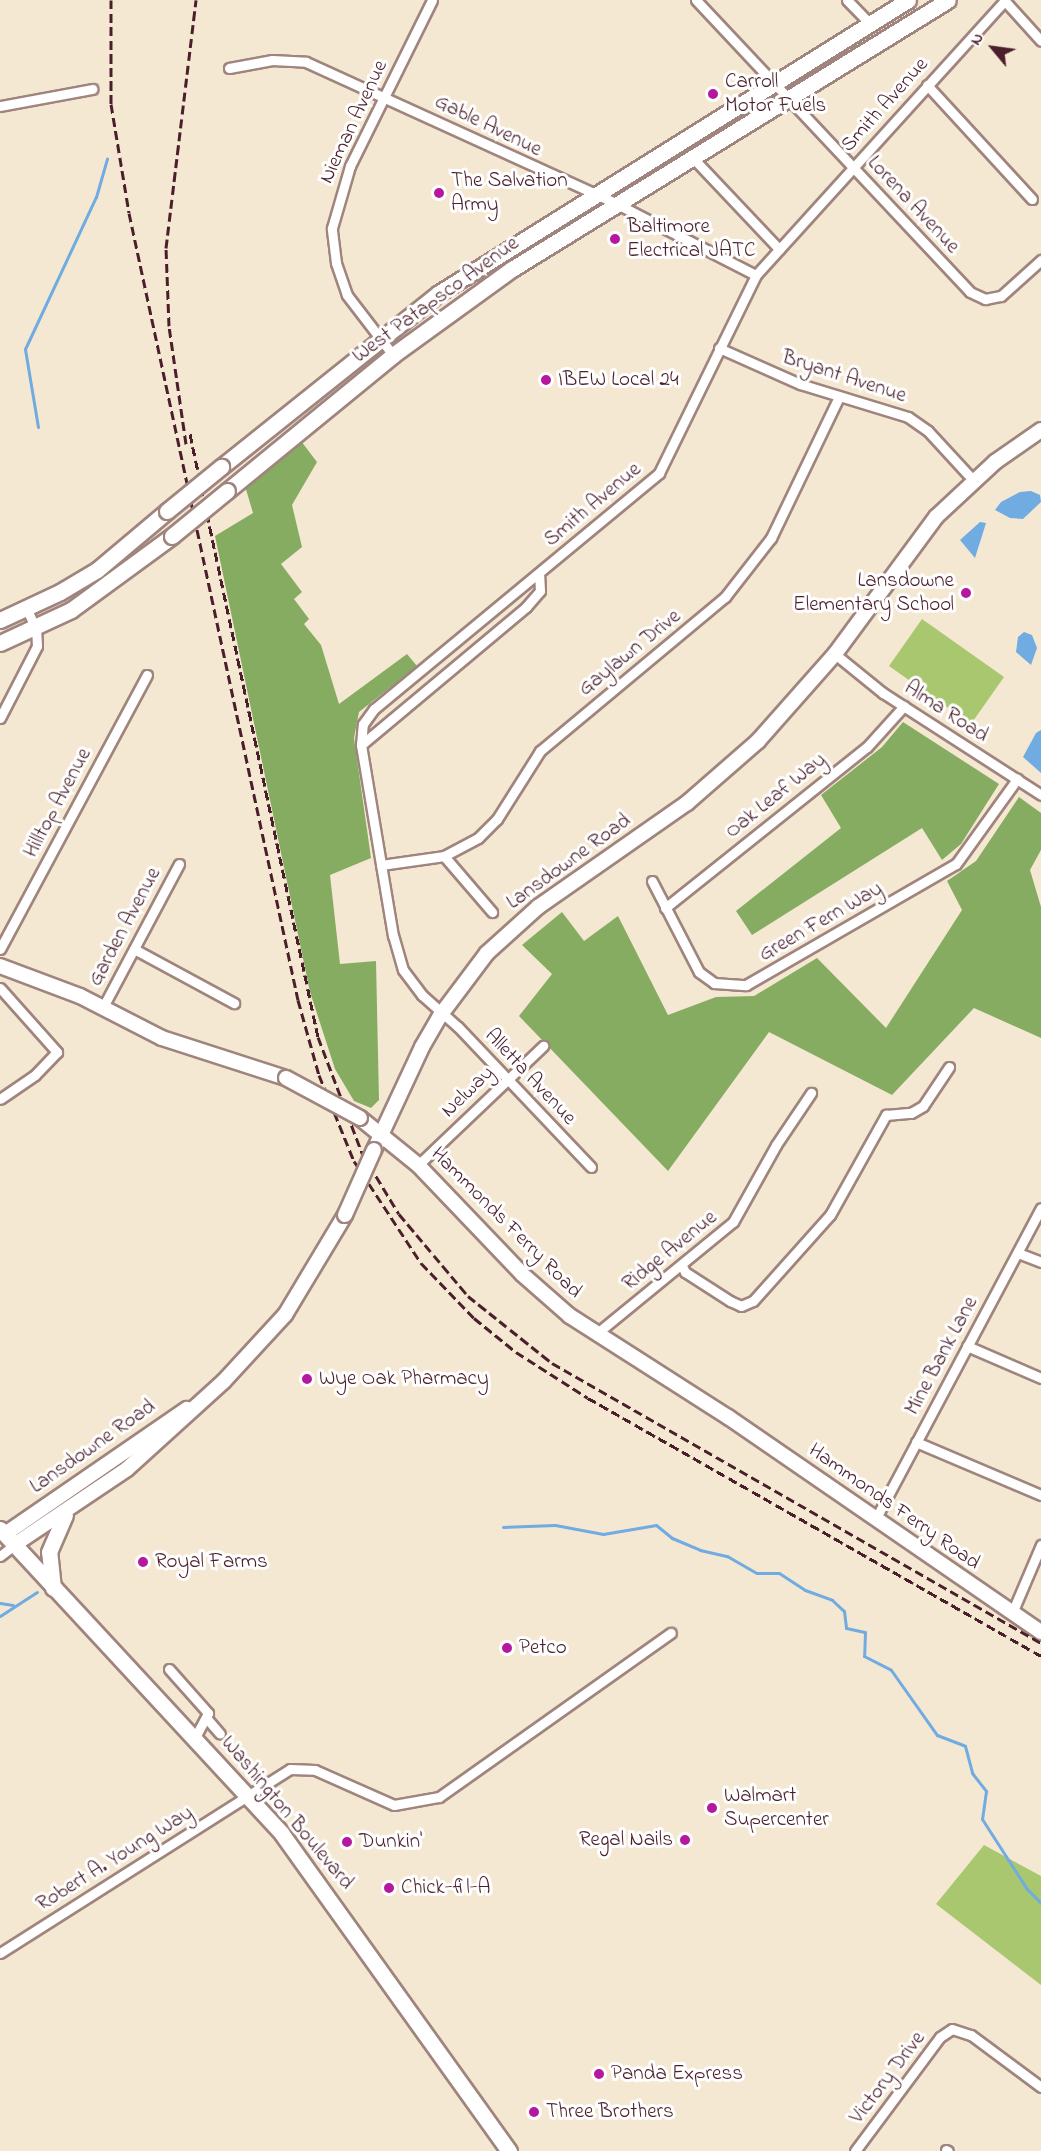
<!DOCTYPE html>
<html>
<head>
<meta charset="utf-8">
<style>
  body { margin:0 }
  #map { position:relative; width:1041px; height:2151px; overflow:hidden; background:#f5e8d2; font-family:"Indie Flower",sans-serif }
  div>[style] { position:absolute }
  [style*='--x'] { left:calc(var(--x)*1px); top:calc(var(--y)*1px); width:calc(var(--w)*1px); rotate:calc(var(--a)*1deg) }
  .green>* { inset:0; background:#a8c76f }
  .forest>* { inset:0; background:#86ac62 }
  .water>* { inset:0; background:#70abe1 }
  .stream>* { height:3px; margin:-1.5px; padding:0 1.5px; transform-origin:1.5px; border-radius:1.5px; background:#70abe1 }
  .roads { filter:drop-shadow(2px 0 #a0847e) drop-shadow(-2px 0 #a0847e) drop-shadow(0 2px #a0847e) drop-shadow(0 -2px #a0847e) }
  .street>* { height:9px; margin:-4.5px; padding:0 4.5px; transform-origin:4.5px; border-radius:4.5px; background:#fff }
  .secondary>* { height:14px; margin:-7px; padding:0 7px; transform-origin:7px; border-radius:7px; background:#fff }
  .primary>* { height:15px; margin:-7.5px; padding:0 7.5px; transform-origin:7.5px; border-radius:7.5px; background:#fff }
  .rail>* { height:3px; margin-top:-1.5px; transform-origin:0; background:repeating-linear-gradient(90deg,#4a1f2b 0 9px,transparent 0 13.5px) }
  .bridges { filter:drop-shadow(2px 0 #a0847e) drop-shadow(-2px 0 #a0847e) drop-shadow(0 2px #a0847e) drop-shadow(0 -2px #a0847e) }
  .secondary-bridge>* { height:14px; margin:-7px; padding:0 7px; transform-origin:7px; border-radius:7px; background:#fff }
  .primary-bridge>* { height:15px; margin:-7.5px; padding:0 7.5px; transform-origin:7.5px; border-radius:7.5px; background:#fff }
  .dots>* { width:16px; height:16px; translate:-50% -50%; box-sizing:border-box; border:3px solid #fff; border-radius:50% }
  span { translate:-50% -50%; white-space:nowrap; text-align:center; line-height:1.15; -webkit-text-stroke:6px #fff; paint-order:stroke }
  .poi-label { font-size:21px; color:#4a1f2b }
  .left { translate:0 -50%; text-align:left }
  .right { translate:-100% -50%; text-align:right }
  .street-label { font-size:21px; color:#4a1f2b }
  .north { position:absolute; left:963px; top:18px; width:60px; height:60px; -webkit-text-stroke:4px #fff; paint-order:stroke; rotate:299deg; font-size:16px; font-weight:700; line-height:24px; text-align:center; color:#4a1f2b }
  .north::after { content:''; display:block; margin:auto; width:21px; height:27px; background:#4a1f2b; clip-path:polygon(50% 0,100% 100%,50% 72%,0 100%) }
</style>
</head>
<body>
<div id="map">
  <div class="green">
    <i style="clip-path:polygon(922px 619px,1004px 677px,971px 724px,889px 666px)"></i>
    <i style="clip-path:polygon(984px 1845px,1041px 1876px,1041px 1985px,936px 1904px)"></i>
  </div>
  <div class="forest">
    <i style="clip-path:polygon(301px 441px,317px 462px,292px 505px,302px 547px,281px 564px,302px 592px,294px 599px,309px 619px,304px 624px,321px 645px,339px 704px,407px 654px,417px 666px,359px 712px,354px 738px,371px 858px,330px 875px,340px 964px,376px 961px,379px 1100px,371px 1108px,354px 1101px,335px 1069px,310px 992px,215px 536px,253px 513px,245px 486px)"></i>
    <i style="clip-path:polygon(903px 722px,999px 784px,961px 844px,942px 860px,922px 828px,752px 935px,736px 911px,841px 828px,821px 795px,882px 747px)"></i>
    <i style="clip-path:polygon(1019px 797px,1041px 813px,1041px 850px,1030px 870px,1041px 907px,1041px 1038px,974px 1008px,892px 1095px,769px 1032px,668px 1171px,519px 1016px,552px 974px,522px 945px,562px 912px,584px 941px,618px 916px,668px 1015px,716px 997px,754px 996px,817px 958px,886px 1028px,962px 910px,947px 881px,976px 861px)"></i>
  </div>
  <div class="water">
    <i style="clip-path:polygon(1031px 491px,1040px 495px,1041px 502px,1023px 519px,1010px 518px,995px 510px,1001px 502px,1020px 492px)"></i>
    <i style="clip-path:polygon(980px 522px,986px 523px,975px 558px,960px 540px)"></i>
    <i style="clip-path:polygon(1024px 632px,1032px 635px,1037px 648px,1031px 665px,1016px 652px,1018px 637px)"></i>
    <i style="clip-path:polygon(1041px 730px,1041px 773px,1023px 757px,1036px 733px)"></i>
  </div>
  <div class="stream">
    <i style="--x:38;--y:427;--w:79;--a:-99.5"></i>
    <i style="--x:25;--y:349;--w:168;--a:-65"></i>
    <i style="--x:96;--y:197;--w:40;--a:-74"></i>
    <i style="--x:503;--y:1527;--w:52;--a:-2.2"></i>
    <i style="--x:555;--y:1525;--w:49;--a:10.6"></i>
    <i style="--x:603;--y:1534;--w:54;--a:-9.6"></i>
    <i style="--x:656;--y:1525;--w:21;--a:39"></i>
    <i style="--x:672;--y:1538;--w:30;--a:23"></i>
    <i style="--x:700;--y:1550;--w:28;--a:13"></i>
    <i style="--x:727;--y:1556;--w:34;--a:30"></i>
    <i style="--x:757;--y:1573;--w:22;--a:0"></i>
    <i style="--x:779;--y:1573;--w:31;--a:33"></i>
    <i style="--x:805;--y:1590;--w:29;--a:20"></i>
    <i style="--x:832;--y:1600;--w:16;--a:43"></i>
    <i style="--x:844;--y:1611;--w:17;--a:83"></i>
    <i style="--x:846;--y:1628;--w:19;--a:12"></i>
    <i style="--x:865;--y:1632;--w:24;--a:92"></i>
    <i style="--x:864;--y:1656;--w:30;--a:27"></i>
    <i style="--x:891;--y:1670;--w:80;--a:54.7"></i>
    <i style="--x:937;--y:1735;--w:30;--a:21"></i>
    <i style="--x:965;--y:1746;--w:28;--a:75"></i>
    <i style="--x:972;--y:1773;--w:23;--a:52"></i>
    <i style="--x:986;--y:1791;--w:28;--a:98"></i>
    <i style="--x:982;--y:1819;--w:83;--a:57.3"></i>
    <i style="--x:1027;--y:1889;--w:20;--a:45"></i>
    <i style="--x:0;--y:1603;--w:13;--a:9"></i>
    <i style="--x:0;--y:1616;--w:44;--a:-33"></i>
  </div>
  <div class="roads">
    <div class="street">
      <i style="--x:696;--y:0;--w:400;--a:46.8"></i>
      <i style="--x:970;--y:292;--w:17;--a:25"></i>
      <i style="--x:985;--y:299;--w:16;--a:-11"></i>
      <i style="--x:1001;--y:296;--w:54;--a:-42"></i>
      <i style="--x:847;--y:0;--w:33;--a:46"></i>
      <i style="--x:1004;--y:0;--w:55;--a:47.9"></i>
      <i style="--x:229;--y:68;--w:44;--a:-10.5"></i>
      <i style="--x:272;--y:60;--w:34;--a:3"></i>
      <i style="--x:306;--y:62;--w:340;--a:24.5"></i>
      <i style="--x:615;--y:203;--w:158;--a:27.1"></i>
      <i style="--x:927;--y:85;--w:155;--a:47.4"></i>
      <i style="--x:0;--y:106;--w:94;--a:-10.5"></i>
      <i style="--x:692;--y:157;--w:127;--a:46.6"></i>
      <i style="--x:719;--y:348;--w:89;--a:24"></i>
      <i style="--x:800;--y:384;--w:113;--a:17"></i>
      <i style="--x:908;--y:417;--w:24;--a:35"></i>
      <i style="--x:928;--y:431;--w:67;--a:47.4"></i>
      <i style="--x:393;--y:355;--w:76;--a:-127.5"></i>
      <i style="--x:347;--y:295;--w:34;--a:-109"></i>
      <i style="--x:336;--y:263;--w:35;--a:-97"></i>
      <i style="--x:332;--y:228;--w:65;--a:-73.8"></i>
      <i style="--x:350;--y:166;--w:185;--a:-63.7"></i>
      <i style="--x:835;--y:654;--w:62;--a:39.1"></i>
      <i style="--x:883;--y:693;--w:188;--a:32.8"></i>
      <i style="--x:0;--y:718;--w:81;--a:-62.8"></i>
      <i style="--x:37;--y:646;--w:17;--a:-93"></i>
      <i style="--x:36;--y:629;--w:21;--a:-115"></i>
      <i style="--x:361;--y:745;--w:215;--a:-39.9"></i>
      <i style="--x:526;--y:607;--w:21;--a:-49"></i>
      <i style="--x:540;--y:591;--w:17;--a:-93"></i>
      <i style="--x:444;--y:856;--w:74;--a:49.4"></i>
      <i style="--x:381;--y:865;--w:64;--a:-8.1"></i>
      <i style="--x:444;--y:856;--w:38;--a:-28"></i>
      <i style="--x:478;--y:838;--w:27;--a:-45"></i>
      <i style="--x:497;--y:819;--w:80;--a:-57.7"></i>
      <i style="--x:540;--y:751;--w:241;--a:-39.8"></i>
      <i style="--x:725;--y:597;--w:75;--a:-52.1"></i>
      <i style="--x:771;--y:538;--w:157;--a:-64.3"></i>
      <i style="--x:652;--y:881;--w:102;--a:62.7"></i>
      <i style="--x:699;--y:972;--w:19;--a:36"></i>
      <i style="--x:714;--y:983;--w:32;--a:4"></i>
      <i style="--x:746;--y:985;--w:242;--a:-30"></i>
      <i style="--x:956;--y:864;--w:105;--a:-54.3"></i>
      <i style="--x:665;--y:908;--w:258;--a:-38.6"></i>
      <i style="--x:867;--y:747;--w:55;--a:-47.9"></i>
      <i style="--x:0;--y:949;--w:311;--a:-61.8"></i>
      <i style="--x:134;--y:949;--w:114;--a:28.4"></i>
      <i style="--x:0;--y:988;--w:86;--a:48.3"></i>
      <i style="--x:57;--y:1052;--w:32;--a:134"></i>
      <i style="--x:35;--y:1075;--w:42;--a:145.6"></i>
      <i style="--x:103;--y:1007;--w:162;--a:-62"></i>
      <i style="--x:418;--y:1165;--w:173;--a:-43.6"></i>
      <i style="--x:591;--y:1167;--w:193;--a:-133.5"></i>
      <i style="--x:458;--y:1027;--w:48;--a:-138.4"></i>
      <i style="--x:422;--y:995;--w:31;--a:-127"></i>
      <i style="--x:403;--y:970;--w:35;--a:-106"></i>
      <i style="--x:393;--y:936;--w:194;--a:-99.5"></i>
      <i style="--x:361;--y:745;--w:21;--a:-85"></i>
      <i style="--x:363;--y:724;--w:19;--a:-54"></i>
      <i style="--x:374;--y:709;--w:370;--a:-39.6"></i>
      <i style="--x:659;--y:473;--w:220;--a:-63.9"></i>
      <i style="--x:756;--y:275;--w:371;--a:-47.8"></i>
      <i style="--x:1018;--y:1253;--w:25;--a:21"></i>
      <i style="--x:682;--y:1266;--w:7;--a:63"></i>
      <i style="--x:685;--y:1272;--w:54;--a:32.8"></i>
      <i style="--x:730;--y:1301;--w:12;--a:24"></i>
      <i style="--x:741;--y:1306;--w:13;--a:-23"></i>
      <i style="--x:753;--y:1301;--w:115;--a:-48.2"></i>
      <i style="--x:830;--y:1215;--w:115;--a:-60.8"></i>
      <i style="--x:886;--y:1115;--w:25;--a:-5"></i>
      <i style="--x:911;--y:1113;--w:14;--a:-30"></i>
      <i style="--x:923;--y:1106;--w:47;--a:-56.3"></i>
      <i style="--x:596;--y:1334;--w:177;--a:-39.3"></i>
      <i style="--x:733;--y:1222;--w:88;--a:-60.8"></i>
      <i style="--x:776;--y:1145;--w:63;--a:-56.1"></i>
      <i style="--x:967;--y:1346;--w:81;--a:23.4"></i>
      <i style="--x:916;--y:1442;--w:136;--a:23"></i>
      <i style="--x:875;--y:1520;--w:353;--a:-62"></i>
      <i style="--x:0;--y:1556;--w:18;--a:-38"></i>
      <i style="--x:1012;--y:1613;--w:74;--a:-66.9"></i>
      <i style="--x:169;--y:1669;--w:59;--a:48.4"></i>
      <i style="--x:208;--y:1713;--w:27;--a:118"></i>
      <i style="--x:208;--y:1720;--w:18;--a:49"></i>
      <i style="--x:0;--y:1953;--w:343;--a:-32.4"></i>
      <i style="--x:290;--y:1769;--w:25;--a:2"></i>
      <i style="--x:315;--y:1770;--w:86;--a:23.9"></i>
      <i style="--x:394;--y:1805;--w:46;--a:-10.1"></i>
      <i style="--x:439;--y:1797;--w:284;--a:-35.3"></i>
      <i style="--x:946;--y:2150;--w:2;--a:27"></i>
      <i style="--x:855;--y:2151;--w:142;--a:-53.3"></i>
      <i style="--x:940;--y:2037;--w:14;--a:-34"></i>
      <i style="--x:952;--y:2029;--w:20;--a:18"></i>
      <i style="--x:971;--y:2035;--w:87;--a:36.6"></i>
    </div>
    <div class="secondary">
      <i style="--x:0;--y:966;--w:85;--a:20.6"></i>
      <i style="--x:80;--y:996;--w:92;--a:27.1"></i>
      <i style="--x:162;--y:1038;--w:130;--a:17.9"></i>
      <i style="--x:360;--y:1118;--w:75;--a:39"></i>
      <i style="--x:418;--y:1165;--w:151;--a:46.3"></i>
      <i style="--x:522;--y:1274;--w:64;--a:41.2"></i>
      <i style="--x:570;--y:1316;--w:188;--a:32.6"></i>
      <i style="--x:728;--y:1417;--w:380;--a:34.5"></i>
      <i style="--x:374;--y:1150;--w:114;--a:-65"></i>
      <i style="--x:422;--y:1047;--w:39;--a:-60"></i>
      <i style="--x:442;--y:1013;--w:75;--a:-53.1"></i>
      <i style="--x:487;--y:953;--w:69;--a:-42"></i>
      <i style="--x:538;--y:907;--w:182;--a:-34.9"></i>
      <i style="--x:687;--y:803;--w:94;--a:-41.1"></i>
      <i style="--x:758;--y:741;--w:116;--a:-48.5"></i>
      <i style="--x:835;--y:654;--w:170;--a:-53.6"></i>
      <i style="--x:936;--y:517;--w:81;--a:-43"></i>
      <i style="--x:995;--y:462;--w:56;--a:-34.8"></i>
      <i style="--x:5;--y:1534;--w:221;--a:-34.5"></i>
      <i style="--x:14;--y:1545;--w:136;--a:-33.9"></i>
      <i style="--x:127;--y:1469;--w:131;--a:-42.2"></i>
      <i style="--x:224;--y:1381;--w:90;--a:-47.3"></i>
      <i style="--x:285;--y:1315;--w:117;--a:-59"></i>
    </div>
    <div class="primary">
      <i style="--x:221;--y:467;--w:279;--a:-38.6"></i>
      <i style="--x:439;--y:293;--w:553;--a:-31.99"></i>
      <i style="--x:227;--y:491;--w:215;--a:-39.3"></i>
      <i style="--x:393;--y:355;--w:147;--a:-35.9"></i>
      <i style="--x:512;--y:269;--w:512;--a:-31.67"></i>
      <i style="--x:0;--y:620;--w:66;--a:-25"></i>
      <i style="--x:60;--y:592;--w:43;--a:-30.7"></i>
      <i style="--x:97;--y:570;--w:92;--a:-40.1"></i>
      <i style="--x:0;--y:643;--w:78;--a:-24.9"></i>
      <i style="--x:71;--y:610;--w:125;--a:-36.2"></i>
      <i style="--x:0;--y:1529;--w:415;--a:47.2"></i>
      <i style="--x:282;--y:1834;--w:390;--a:54.4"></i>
      <i style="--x:53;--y:1588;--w:36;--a:-96"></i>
      <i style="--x:49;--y:1552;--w:40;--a:-66.6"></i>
    </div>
  </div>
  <div class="rail">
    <i style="--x:111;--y:0;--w:104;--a:90"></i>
    <i style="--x:111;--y:104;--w:110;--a:80.6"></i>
    <i style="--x:129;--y:213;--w:805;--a:77.88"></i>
    <i style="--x:298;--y:1000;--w:78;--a:74.4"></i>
    <i style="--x:319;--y:1075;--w:93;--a:67.9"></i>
    <i style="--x:354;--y:1161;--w:122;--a:56.7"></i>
    <i style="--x:421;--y:1263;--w:76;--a:46.1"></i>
    <i style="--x:474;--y:1318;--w:54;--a:39"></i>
    <i style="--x:516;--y:1352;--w:85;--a:32.6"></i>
    <i style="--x:588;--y:1398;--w:521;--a:29.66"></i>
    <i style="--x:190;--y:434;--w:616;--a:78.02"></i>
    <i style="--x:318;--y:1037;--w:124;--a:69.2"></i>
    <i style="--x:362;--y:1153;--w:71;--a:58.8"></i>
    <i style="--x:399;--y:1214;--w:107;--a:49.9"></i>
    <i style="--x:468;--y:1296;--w:107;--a:38.6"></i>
    <i style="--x:552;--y:1363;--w:563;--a:29.8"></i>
    <i style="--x:186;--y:444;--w:119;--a:-98.2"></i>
    <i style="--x:169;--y:326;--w:78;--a:-92.2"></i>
    <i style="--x:166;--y:248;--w:250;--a:-83.1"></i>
  </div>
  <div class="bridges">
    <div class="secondary-bridge">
      <i style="--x:286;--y:1078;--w:84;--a:28.4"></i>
      <i style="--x:345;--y:1215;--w:71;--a:-66"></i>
    </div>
    <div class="primary-bridge">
      <i style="--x:167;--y:511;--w:70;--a:-39.2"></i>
      <i style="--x:172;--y:536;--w:71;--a:-39.3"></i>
    </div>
  </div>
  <div class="dots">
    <i style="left:713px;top:94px;background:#b5179e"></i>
    <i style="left:439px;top:193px;background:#b5179e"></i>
    <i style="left:615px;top:239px;background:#b5179e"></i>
    <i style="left:546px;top:380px;background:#b5179e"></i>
    <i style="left:966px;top:593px;background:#b5179e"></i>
    <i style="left:307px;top:1379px;background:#b5179e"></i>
    <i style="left:143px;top:1562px;background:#b5179e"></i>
    <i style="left:507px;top:1648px;background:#b5179e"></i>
    <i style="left:712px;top:1808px;background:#b5179e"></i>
    <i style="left:685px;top:1840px;background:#b5179e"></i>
    <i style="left:347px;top:1842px;background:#b5179e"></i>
    <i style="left:389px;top:1888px;background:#b5179e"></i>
    <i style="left:599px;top:2074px;background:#b5179e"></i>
    <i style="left:534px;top:2112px;background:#b5179e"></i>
  </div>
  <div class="poi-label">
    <span class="left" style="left:725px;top:94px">Carroll<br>Motor Fuels</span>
    <span class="left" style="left:451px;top:193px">The Salvation<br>Army</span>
    <span class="left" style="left:627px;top:239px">Baltimore<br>Electrical JATC</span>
    <span class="left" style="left:558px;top:380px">IBEW Local 24</span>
    <span class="right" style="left:954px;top:593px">Lansdowne<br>Elementary School</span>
    <span class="left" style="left:319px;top:1379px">Wye Oak Pharmacy</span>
    <span class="left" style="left:155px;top:1562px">Royal Farms</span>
    <span class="left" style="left:519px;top:1648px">Petco</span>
    <span class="left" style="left:724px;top:1808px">Walmart<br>Supercenter</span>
    <span class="right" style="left:673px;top:1840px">Regal Nails</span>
    <span class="left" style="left:359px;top:1842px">Dunkin'</span>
    <span class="left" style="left:401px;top:1888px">Chick-fil-A</span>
    <span class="left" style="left:611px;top:2074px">Panda Express</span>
    <span class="left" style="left:546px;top:2112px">Three Brothers</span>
  </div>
  <div class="street-label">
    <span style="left:885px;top:105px;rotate:-48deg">Smith Avenue</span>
    <span style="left:354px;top:122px;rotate:-65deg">Nieman Avenue</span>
    <span style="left:488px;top:126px;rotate:26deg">Gable Avenue</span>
    <span style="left:913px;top:205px;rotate:47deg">Lorena Avenue</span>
    <span style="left:436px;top:300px;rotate:-36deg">West Patapsco Avenue</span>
    <span style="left:844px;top:377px;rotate:18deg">Bryant Avenue</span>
    <span style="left:593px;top:505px;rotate:-40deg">Smith Avenue</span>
    <span style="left:630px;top:653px;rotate:-39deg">Gaylawn Drive</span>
    <span style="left:946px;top:712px;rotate:33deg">Alma Road</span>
    <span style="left:776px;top:796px;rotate:-39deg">Oak Leaf Way</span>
    <span style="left:58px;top:803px;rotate:-62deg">Hilltop Avenue</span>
    <span style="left:569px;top:862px;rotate:-36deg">Lansdowne Road</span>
    <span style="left:821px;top:922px;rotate:-30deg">Green Fern Way</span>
    <span style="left:125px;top:927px;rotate:-62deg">Garden Avenue</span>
    <span style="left:530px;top:1077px;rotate:47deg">Alletta Avenue</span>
    <span style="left:468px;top:1092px;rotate:-44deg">Nelway</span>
    <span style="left:506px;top:1223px;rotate:45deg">Hammonds Ferry Road</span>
    <span style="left:670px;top:1251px;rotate:-39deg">Ridge Avenue</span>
    <span style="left:942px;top:1356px;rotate:-62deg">Mine Bank Lane</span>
    <span style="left:93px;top:1447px;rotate:-35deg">Lansdowne Road</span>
    <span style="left:894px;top:1507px;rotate:35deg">Hammonds Ferry Road</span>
    <span style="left:287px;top:1813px;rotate:50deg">Washington Boulevard</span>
    <span style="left:115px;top:1859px;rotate:-32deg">Robert A. Young Way</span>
    <span style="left:888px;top:2078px;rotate:-53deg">Victory Drive</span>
  </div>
  <div class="north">N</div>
</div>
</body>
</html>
